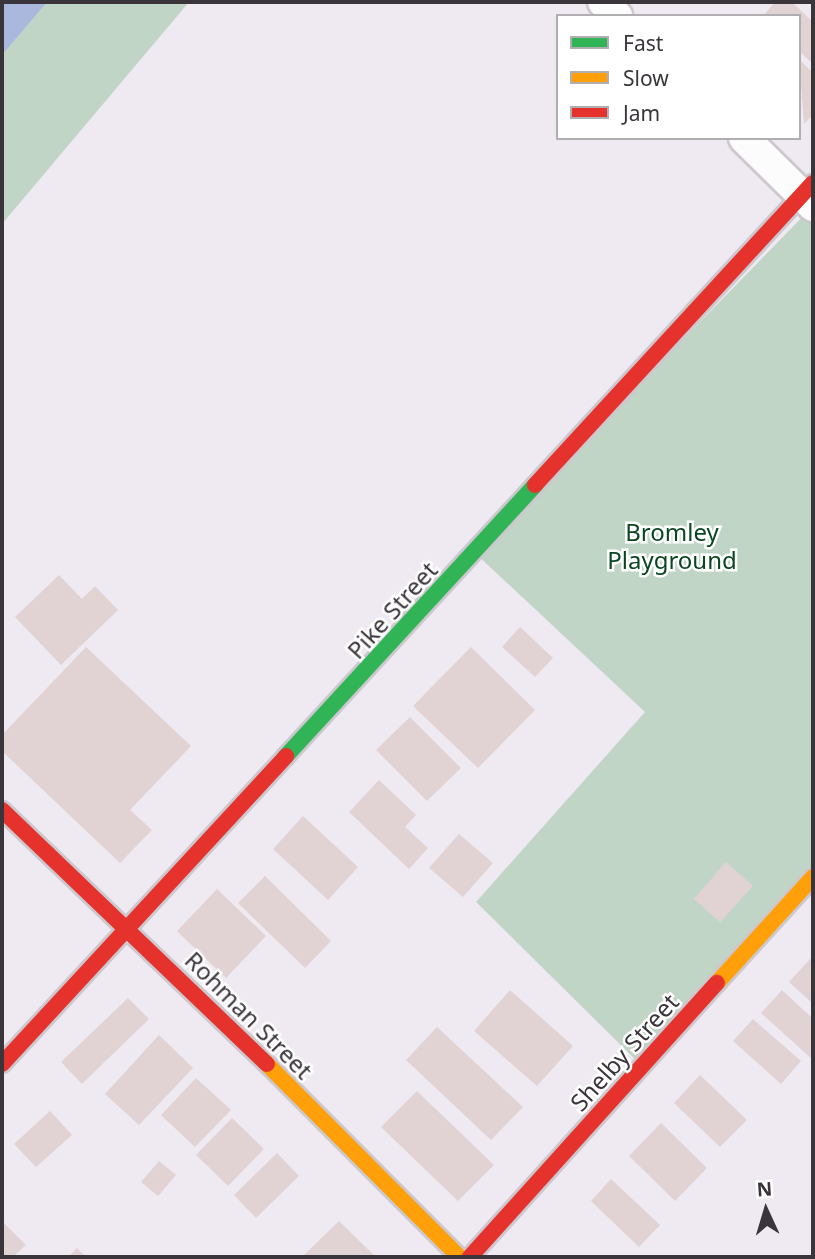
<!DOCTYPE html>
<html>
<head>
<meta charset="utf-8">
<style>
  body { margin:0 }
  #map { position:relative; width:815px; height:1259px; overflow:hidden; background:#efeaf2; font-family:"Noto Sans",sans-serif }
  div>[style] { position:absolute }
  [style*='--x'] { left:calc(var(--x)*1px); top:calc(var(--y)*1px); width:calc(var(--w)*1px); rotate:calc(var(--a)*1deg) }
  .green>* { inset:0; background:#c1d5c7 }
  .water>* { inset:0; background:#aab8de }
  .building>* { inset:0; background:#e1d2d4 }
  .roads { filter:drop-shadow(2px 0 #ccc8ce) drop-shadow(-2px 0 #ccc8ce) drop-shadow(0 2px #ccc8ce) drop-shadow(0 -2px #ccc8ce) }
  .street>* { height:30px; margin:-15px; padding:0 15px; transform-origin:15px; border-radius:15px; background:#fdfcfd }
  .fast>* { height:16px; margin:-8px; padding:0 8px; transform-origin:8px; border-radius:8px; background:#30b455 }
  .slow>* { height:16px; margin:-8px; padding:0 8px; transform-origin:8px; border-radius:8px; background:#ff9f0a }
  .jam>* { height:16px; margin:-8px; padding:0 8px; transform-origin:8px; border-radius:8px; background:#e5322d }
  span { translate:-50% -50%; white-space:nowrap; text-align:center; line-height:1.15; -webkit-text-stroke:5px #fff; paint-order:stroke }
  .park-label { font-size:24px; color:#0b4622 }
  .street-label { font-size:24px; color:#39353a }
  .frame { position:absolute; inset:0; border:4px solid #39353a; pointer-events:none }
  .legend { position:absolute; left:556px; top:14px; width:245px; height:126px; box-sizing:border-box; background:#fff; border:2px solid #b0aeb0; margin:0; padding:9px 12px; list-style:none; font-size:21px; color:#39353a }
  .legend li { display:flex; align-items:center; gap:14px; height:35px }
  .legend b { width:35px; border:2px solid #b0aeb0 }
  .north { position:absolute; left:731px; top:1175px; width:70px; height:70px; -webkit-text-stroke:5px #fff; paint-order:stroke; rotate:356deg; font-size:19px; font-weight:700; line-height:28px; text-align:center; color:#39353a }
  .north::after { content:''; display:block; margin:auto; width:24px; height:32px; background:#39353a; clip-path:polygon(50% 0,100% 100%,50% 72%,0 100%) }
</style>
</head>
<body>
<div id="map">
  <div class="green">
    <i style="clip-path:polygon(2px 2px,189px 2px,2px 224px)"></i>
    <i style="clip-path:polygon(813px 206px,813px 877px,642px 1066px,476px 902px,645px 712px,475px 553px)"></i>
  </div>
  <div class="water">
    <i style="clip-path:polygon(2px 2px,47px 2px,2px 55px)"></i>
  </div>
  <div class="building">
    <i style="clip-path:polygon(775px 2px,792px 2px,813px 22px,813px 64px,799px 51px,799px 16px,763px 16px)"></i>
    <i style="clip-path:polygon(799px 59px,813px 73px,813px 115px,804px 124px)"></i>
    <i style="clip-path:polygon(59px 575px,82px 599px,95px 586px,118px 610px,61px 665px,15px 617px)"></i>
    <i style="clip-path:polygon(520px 627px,553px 658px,535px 677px,502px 647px)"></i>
    <i style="clip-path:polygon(86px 647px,191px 746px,130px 810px,152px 830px,120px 863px,2px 751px,2px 735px)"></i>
    <i style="clip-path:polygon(471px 647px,535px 710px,478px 768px,413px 706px)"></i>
    <i style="clip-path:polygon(410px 717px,461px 768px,427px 801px,376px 750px)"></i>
    <i style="clip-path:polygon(379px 780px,416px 815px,405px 827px,428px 848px,409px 869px,349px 812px)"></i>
    <i style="clip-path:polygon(303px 816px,358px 867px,328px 900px,273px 849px)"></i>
    <i style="clip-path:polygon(459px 834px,493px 863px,463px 897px,429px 868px)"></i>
    <i style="clip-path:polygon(726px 862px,753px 886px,720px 922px,694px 899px)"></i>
    <i style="clip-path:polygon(265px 876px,331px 941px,305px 968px,238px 903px)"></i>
    <i style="clip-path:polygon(217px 889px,266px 936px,226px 978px,177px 931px)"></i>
    <i style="clip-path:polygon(810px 959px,813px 962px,813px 1004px,789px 982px)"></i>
    <i style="clip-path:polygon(510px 990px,573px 1046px,537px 1086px,474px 1031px)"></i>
    <i style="clip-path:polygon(782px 990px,813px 1019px,813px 1060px,761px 1013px)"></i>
    <i style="clip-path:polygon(128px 998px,149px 1019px,82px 1084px,61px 1062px)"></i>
    <i style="clip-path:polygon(753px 1019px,801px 1061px,781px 1084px,733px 1041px)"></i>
    <i style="clip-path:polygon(437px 1027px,523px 1107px,491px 1140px,406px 1060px)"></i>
    <i style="clip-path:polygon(159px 1035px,193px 1068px,139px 1125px,105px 1094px)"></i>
    <i style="clip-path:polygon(700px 1075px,747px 1120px,720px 1147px,674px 1103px)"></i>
    <i style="clip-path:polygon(196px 1078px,231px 1110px,195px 1147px,161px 1115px)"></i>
    <i style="clip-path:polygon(417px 1091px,494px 1165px,458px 1201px,381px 1127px)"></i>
    <i style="clip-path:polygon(50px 1111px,72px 1135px,36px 1167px,14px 1144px)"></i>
    <i style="clip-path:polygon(232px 1118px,264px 1149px,228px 1186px,196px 1155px)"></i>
    <i style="clip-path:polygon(661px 1123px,707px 1168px,675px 1201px,629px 1156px)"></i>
    <i style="clip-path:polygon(277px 1153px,299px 1176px,256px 1218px,234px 1195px)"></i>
    <i style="clip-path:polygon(159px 1161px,176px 1175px,158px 1196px,141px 1182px)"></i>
    <i style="clip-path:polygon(611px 1179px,660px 1225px,639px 1247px,591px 1201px)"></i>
    <i style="clip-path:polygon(2px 1221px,26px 1245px,13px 1257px,2px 1257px)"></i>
    <i style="clip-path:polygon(339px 1221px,376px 1257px,302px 1257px)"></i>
    <i style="clip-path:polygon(77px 1248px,86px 1257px,68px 1257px)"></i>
  </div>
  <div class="roads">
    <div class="street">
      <i style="--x:603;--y:2;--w:20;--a:45"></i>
      <i style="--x:744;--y:138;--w:97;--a:44.6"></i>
    </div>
    <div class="fast">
      <i style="--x:286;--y:756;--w:368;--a:-47.4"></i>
    </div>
    <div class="slow">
      <i style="--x:717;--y:983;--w:143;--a:-47.8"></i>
      <i style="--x:267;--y:1064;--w:272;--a:45.1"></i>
    </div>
    <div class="jam">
      <i style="--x:535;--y:485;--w:410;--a:-47.4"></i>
      <i style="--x:2;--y:810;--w:367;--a:43.8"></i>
      <i style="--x:2;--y:1064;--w:419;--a:-47.3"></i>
      <i style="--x:470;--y:1257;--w:369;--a:-48"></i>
    </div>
  </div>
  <div class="park-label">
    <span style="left:672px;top:546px">Bromley<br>Playground</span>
  </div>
  <div class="street-label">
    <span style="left:392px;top:610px;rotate:-48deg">Pike Street</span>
    <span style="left:249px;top:1015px;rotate:45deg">Rohman Street</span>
    <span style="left:624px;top:1052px;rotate:-48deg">Shelby Street</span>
  </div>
  <div class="frame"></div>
  <ul class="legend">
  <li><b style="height:9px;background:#30b455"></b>Fast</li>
  <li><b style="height:9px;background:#ff9f0a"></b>Slow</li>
  <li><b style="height:9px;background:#e5322d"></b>Jam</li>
  </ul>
  <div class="north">N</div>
</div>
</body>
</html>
